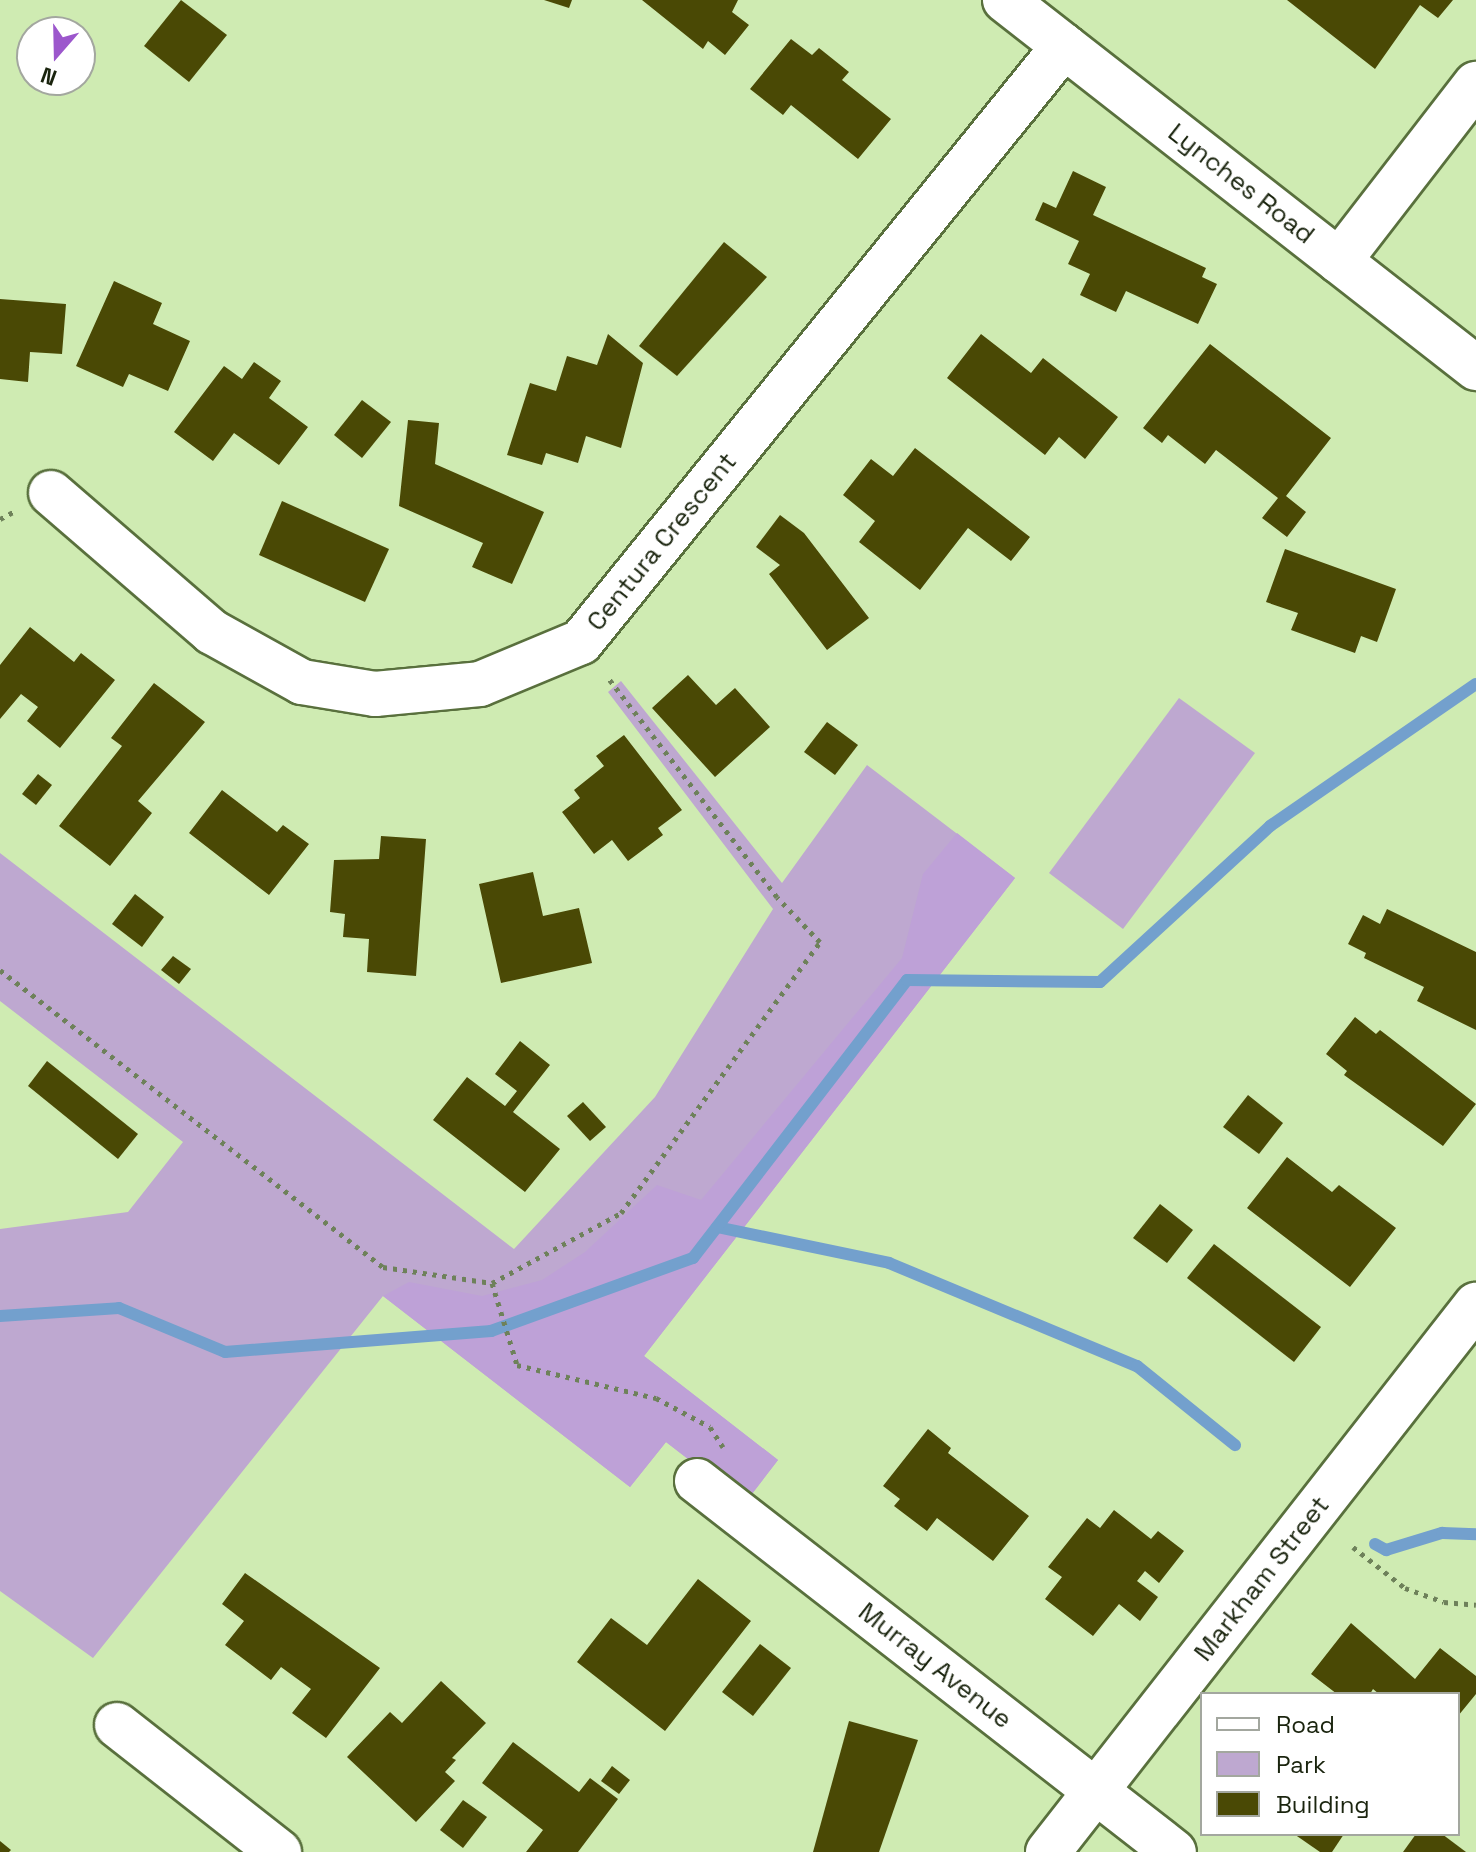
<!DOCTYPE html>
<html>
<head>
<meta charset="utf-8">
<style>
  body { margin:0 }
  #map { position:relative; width:1476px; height:1852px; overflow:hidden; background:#cfebb2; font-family:"Space Grotesk",sans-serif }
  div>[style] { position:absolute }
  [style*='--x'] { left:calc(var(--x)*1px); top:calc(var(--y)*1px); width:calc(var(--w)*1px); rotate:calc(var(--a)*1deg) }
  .green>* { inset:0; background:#bea8d0 }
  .forest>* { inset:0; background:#bea1d7 }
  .stream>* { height:12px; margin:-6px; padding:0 6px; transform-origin:6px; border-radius:6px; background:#73a0cd }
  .building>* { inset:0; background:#4a4905 }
  .path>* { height:5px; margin-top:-2.5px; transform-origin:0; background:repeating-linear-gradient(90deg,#6e815a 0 4px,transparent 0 10px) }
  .roads { filter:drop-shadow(2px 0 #59703d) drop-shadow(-2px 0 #59703d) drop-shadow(0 2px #59703d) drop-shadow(0 -2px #59703d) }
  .minor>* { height:44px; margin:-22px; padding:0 22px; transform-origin:22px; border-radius:22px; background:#fff }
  span { translate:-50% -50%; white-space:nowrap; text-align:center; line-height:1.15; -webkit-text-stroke:8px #fff; paint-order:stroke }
  .street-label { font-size:26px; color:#1a240e }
  .legend { position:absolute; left:1200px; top:1692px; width:260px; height:144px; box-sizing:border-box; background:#fff; border:2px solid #a3a79f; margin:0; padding:10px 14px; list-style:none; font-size:24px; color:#1a240e }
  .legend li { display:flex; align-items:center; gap:16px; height:40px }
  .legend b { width:40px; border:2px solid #a3a79f }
  .north { position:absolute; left:16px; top:16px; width:80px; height:80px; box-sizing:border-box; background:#fff; border:2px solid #a3a79f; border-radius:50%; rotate:200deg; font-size:22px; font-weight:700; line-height:32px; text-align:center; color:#1a240e }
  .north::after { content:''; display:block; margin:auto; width:28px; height:36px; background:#9c57cc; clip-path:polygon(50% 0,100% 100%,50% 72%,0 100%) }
</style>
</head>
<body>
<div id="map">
  <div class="green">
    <i style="clip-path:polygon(621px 681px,782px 883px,867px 765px,1015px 878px,644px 1356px,778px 1460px,745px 1503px,666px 1442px,630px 1487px,383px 1296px,93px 1658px,0 1591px,0 1229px,128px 1212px,183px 1142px,0 1001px,0 853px,514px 1249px,655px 1097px,773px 909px,608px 692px)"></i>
    <i style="clip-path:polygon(1179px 698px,1255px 753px,1123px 929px,1049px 873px)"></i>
  </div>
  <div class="forest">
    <i style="clip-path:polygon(957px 833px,1015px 878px,644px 1356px,778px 1460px,745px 1503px,666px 1442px,630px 1487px,383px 1296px,409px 1282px,482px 1296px,542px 1280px,585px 1252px,657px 1185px,701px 1200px,902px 958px,923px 874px)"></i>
  </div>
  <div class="stream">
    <i style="--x:717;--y:1227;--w:176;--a:11.8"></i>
    <i style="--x:889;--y:1263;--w:269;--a:22.6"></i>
    <i style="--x:1137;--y:1366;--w:126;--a:38.9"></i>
    <i style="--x:0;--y:1316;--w:119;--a:-3.8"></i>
    <i style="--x:119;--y:1308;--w:115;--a:22.5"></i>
    <i style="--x:225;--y:1352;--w:267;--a:-4.5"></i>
    <i style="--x:491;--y:1331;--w:215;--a:-19.9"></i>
    <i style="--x:693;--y:1258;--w:351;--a:-52.4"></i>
    <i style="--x:907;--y:980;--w:193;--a:0.6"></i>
    <i style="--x:1100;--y:982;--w:231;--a:-42.5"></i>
    <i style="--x:1270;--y:826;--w:250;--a:-34.6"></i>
    <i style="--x:1375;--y:1544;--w:13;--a:29"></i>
    <i style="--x:1386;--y:1550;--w:59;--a:-16.9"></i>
    <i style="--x:1442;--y:1533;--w:34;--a:2"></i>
  </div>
  <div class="building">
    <i style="clip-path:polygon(181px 0,227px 35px,189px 82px,144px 46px)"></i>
    <i style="clip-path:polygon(544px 0,572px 0,569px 8px)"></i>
    <i style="clip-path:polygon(642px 0,738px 0,732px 12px,749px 25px,725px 55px,708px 41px,703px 49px)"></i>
    <i style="clip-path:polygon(1287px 0,1453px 0,1438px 18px,1420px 5px,1375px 69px)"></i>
    <i style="clip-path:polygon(791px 39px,812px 55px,819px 48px,849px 72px,842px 80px,891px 119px,858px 159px,791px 105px,783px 115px,750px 89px)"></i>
    <i style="clip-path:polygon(1073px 171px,1106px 187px,1093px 215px,1206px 268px,1202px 277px,1217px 284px,1198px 324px,1126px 291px,1116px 312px,1080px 295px,1090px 274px,1068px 264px,1079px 241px,1035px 220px,1043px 202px,1056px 208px)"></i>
    <i style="clip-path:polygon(724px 242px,767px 277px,677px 376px,639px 346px)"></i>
    <i style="clip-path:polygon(114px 281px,162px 303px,153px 324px,190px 341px,168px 391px,129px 374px,123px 387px,76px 366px)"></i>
    <i style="clip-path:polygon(0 299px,66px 304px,62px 354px,30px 352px,28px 382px,0 379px)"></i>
    <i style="clip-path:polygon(608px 334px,643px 363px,621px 448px,586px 436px,578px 463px,546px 453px,542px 465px,507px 455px,530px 383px,556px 391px,567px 356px,597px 365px)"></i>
    <i style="clip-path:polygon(981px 334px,1031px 373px,1043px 358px,1118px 417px,1085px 459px,1059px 437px,1045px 455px,947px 378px)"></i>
    <i style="clip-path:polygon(1210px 344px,1331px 438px,1286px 496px,1306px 512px,1287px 537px,1262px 518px,1278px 498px,1216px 450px,1205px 464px,1168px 435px,1162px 443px,1143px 428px)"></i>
    <i style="clip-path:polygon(254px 362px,281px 381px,269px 398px,308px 427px,279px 465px,234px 433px,213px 461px,174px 432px,224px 366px,242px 379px)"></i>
    <i style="clip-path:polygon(362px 400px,391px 422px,362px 458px,334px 435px)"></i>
    <i style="clip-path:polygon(408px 420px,439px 423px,435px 464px,544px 512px,512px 584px,472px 567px,483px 543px,399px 506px)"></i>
    <i style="clip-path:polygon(915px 448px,1030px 537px,1011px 561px,968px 528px,920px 590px,859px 542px,875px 521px,843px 495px,871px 459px,893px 476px)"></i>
    <i style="clip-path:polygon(282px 501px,389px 549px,365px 602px,259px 555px)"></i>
    <i style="clip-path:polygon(780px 515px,804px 533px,869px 618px,827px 650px,769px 574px,780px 565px,756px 547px)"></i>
    <i style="clip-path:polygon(1285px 549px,1396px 589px,1377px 642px,1361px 636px,1355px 653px,1291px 630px,1298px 613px,1266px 602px)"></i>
    <i style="clip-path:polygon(30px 627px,74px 662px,81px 653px,115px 680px,60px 748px,27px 721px,38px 707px,21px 694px,0 719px,0 665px)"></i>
    <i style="clip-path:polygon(688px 675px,716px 705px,735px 688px,770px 727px,715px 777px,652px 708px)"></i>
    <i style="clip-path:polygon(154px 683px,205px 722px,138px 801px,152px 813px,110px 866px,59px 826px,122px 746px,111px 738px)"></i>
    <i style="clip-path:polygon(827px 722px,858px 745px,835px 775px,804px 752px)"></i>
    <i style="clip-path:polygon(624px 735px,682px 810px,658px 828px,663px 835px,628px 861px,612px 840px,594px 854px,562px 812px,580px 798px,574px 790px,604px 766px,596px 756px)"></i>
    <i style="clip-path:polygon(38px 774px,52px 785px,36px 805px,22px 794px)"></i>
    <i style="clip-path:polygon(222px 790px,277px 832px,283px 825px,309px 844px,269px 895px,189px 833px)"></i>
    <i style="clip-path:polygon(381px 836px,426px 839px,416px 976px,367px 972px,369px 939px,343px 937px,345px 914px,330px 912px,334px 860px,379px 859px)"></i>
    <i style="clip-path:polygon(533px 872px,543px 916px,579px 908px,592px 963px,501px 983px,479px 884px)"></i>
    <i style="clip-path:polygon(135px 894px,164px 917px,142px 947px,112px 924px)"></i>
    <i style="clip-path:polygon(1387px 909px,1476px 952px,1476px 1030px,1417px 1001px,1424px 987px,1364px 958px,1366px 953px,1348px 944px,1363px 915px,1380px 924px)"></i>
    <i style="clip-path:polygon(173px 956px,191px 969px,179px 984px,161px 970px)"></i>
    <i style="clip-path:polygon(1355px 1017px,1376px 1034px,1380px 1030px,1476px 1104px,1443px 1146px,1344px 1075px,1347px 1071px,1326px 1054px)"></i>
    <i style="clip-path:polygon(520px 1041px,550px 1065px,513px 1112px,560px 1149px,525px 1192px,433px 1120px,467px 1077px,505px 1106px,517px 1091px,495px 1074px)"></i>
    <i style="clip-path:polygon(47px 1061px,138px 1134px,118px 1159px,28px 1086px)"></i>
    <i style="clip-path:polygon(1248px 1095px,1283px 1123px,1259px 1154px,1223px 1127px)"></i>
    <i style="clip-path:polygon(583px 1102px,606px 1127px,590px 1141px,567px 1116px)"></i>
    <i style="clip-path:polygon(1287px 1157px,1332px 1192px,1339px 1185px,1396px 1228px,1350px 1287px,1247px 1208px)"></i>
    <i style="clip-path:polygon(1160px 1204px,1193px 1230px,1167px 1263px,1133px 1238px)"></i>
    <i style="clip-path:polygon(1214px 1244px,1321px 1327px,1294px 1362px,1187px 1278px)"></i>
    <i style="clip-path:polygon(928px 1429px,951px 1448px,948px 1453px,1029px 1516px,993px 1561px,937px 1518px,927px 1531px,894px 1506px,900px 1499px,883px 1486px)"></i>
    <i style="clip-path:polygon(1114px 1510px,1151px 1539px,1158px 1531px,1184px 1551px,1159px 1583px,1145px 1571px,1137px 1581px,1158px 1597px,1140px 1621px,1119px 1604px,1093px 1636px,1045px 1599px,1062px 1577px,1048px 1567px,1087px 1518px,1100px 1528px)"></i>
    <i style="clip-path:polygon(245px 1573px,380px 1668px,326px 1738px,292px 1713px,311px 1689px,281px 1667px,271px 1680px,225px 1645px,244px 1621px,222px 1604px)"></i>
    <i style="clip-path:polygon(698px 1579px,751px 1621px,665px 1731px,577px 1662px,611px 1618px,647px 1645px)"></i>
    <i style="clip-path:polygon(1351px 1623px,1415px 1679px,1440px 1648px,1476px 1676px,1476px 1694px,1458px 1716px,1458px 1694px,1379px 1694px,1373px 1689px,1370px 1694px,1337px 1694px,1311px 1674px)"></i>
    <i style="clip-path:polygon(760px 1644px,791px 1668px,753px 1716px,722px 1692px)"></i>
    <i style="clip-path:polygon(441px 1681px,486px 1723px,452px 1758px,456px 1760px,445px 1772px,455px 1781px,416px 1822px,347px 1757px,390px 1712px,402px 1723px)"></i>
    <i style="clip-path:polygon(849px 1721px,918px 1740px,879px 1852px,813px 1852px)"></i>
    <i style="clip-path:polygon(513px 1742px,579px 1792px,590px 1778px,618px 1799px,578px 1852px,526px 1852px,543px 1830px,482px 1783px)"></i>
    <i style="clip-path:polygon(612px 1766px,630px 1780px,619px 1794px,601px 1781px)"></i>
    <i style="clip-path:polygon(463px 1800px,487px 1817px,463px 1848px,440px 1830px)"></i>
    <i style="clip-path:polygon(1294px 1834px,1344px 1834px,1332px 1852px,1320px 1852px)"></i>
    <i style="clip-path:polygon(1416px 1834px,1442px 1834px,1466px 1852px,1403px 1852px)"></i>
    <i style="clip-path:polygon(0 1841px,11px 1850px,9px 1852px,0 1852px)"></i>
  </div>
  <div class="path">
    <i style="--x:0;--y:519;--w:17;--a:-28"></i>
    <i style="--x:0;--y:970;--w:485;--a:37.8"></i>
    <i style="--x:383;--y:1267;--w:110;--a:8.4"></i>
    <i style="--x:492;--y:1283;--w:147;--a:-28.5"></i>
    <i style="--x:621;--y:1213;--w:336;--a:-53.7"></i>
    <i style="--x:820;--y:942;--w:62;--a:-133.7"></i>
    <i style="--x:777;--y:897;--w:279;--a:-127.6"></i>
    <i style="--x:492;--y:1283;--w:86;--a:73"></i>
    <i style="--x:517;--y:1365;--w:143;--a:13.4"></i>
    <i style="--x:656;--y:1398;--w:61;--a:28.2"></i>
    <i style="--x:710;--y:1427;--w:24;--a:57"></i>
    <i style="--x:1353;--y:1547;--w:66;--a:38.3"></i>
    <i style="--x:1405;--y:1588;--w:41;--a:19.7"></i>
    <i style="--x:1444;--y:1602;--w:32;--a:5"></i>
  </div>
  <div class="roads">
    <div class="minor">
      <i style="--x:1005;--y:0;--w:598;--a:38"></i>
      <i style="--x:1339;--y:261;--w:224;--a:-52.3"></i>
      <i style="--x:51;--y:493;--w:213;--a:40.8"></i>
      <i style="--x:212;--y:632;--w:103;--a:29.1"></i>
      <i style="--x:302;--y:682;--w:74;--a:9.3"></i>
      <i style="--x:375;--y:694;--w:105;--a:-5.4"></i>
      <i style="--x:480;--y:684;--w:109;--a:-22.6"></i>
      <i style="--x:581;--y:642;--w:767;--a:-50.98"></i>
      <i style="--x:697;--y:1481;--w:604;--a:37.87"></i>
      <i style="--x:117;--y:1725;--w:206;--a:38.1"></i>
      <i style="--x:1048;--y:1852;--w:695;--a:-51.96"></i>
    </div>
  </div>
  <div class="street-label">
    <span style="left:1241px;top:184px;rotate:38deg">Lynches Road</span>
    <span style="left:662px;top:542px;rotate:-51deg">Centura Crescent</span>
    <span style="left:1262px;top:1579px;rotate:-52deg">Markham Street</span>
    <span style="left:935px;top:1666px;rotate:38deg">Murray Avenue</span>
  </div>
  <ul class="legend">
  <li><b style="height:10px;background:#fff"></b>Road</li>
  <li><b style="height:22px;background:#bea8d0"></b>Park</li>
  <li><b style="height:22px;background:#4a4905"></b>Building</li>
  </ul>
  <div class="north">N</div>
</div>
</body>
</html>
